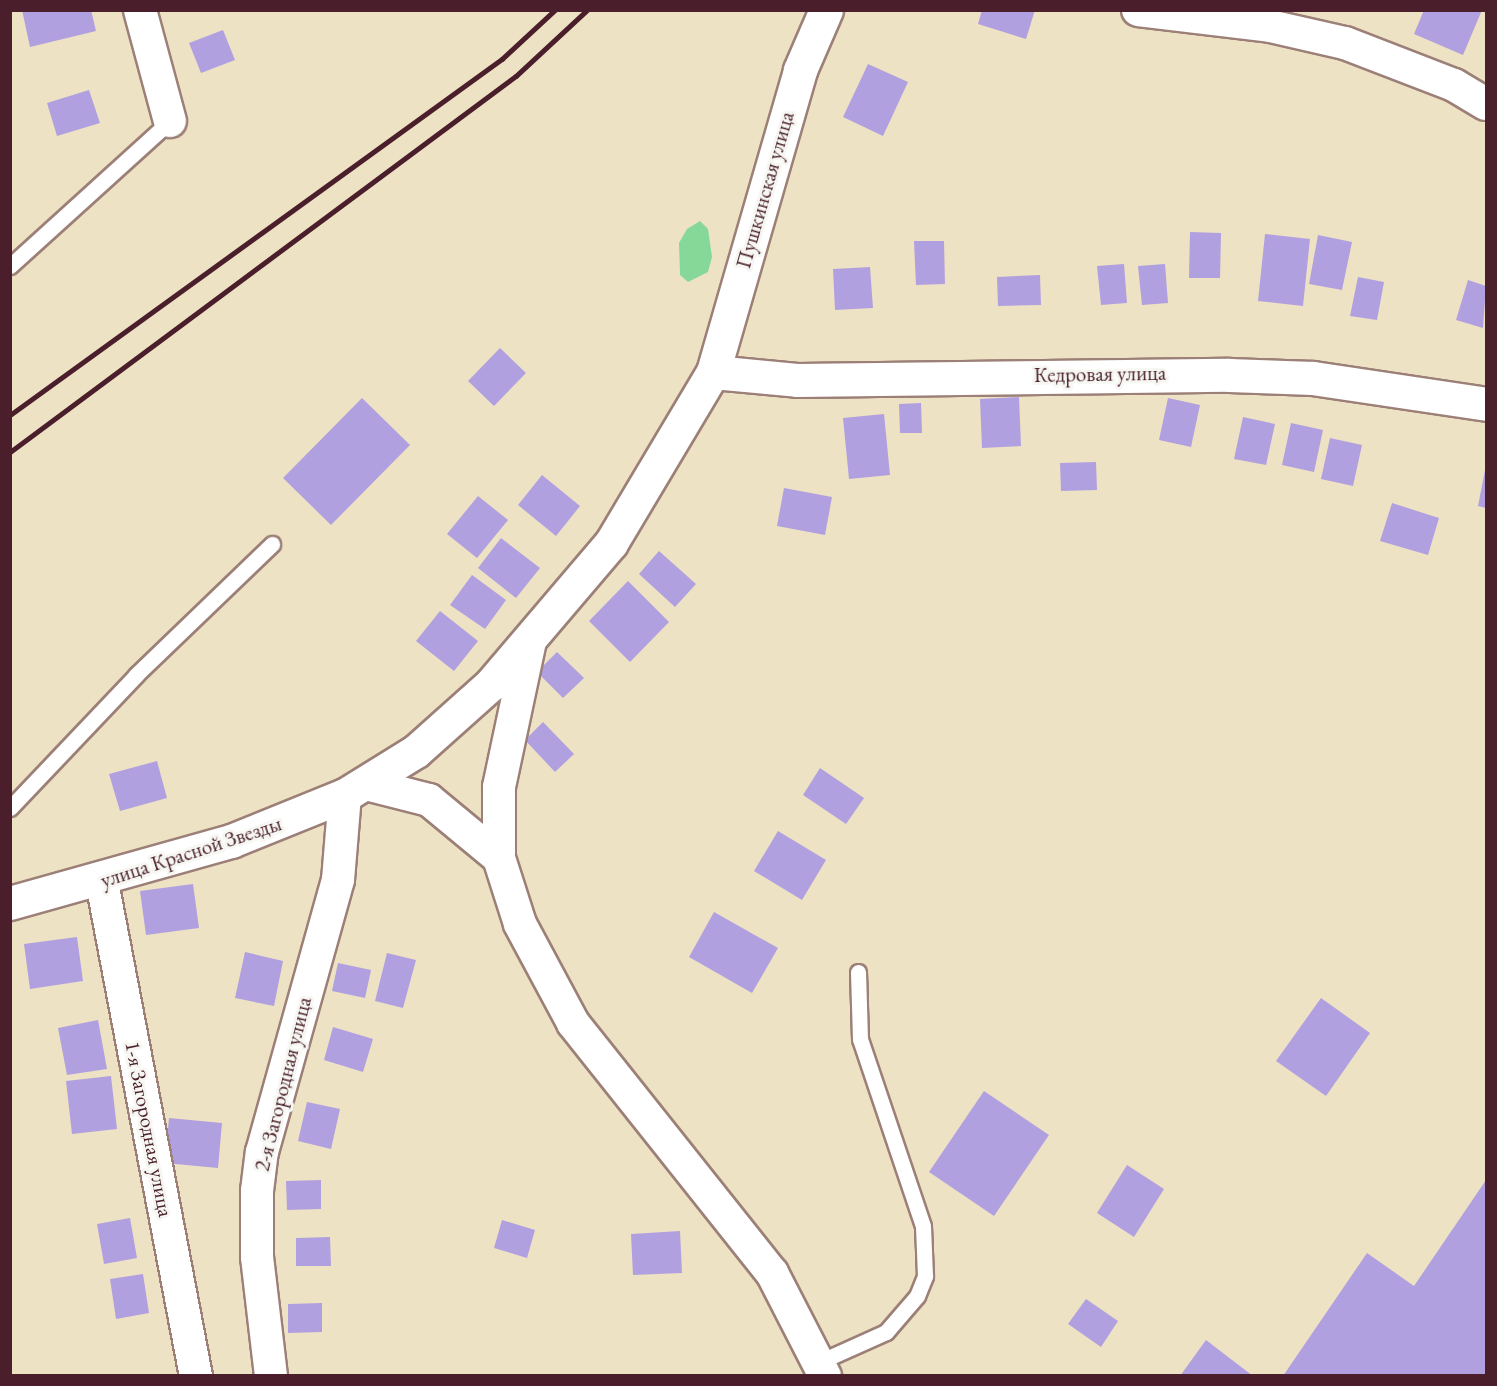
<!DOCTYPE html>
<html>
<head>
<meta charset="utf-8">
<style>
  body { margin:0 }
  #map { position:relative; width:1497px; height:1386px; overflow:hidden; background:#eee2c4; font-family:"EB Garamond",serif }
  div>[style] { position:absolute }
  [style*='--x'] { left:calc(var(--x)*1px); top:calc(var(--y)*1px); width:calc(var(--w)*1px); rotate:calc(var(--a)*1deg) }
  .green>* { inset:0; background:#86d899 }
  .building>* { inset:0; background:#b1a0df }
  .roads { filter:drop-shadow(2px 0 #9c8078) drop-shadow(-2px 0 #9c8078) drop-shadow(0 2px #9c8078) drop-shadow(0 -2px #9c8078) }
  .service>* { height:15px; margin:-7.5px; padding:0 7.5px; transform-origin:7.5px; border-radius:7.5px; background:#fff }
  .minor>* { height:32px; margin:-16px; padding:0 16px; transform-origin:16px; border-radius:16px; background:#fff }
  .tertiary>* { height:33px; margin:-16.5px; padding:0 16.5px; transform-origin:16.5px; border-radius:16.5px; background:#fff }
  .rail>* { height:4.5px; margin:-2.25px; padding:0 2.25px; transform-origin:2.25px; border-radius:2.25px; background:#4a1f2b }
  span { translate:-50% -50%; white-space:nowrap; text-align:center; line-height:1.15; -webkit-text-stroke:6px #f6f6f2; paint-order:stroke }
  .street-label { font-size:21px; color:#4a1f2b }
  .frame { position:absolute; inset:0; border:12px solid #4a1f2b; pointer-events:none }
</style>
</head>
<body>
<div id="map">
  <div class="green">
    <i style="clip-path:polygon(700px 221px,708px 229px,712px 257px,708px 272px,688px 282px,680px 275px,679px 243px,687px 229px)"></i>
  </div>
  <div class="building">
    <i style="clip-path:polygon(22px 10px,91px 10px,96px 31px,30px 47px)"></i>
    <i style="clip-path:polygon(982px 10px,1035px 10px,1026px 39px,978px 24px)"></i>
    <i style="clip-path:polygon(1424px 10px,1482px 10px,1463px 55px,1414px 34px)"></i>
    <i style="clip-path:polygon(223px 30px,235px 60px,201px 73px,189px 43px)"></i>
    <i style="clip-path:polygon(868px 64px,908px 82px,883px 136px,843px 117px)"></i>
    <i style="clip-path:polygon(89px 90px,100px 123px,57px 136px,47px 103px)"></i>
    <i style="clip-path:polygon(1190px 232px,1221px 233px,1220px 278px,1189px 278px)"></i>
    <i style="clip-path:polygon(1265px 234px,1310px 239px,1303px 306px,1258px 301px)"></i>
    <i style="clip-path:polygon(1318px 235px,1352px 242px,1342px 290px,1309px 284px)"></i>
    <i style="clip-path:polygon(914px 241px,944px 241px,945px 284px,916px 285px)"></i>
    <i style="clip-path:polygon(1124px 264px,1127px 303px,1101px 305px,1097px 266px)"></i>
    <i style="clip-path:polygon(1165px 264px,1168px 303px,1142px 305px,1138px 266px)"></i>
    <i style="clip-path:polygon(870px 267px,873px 308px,835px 310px,833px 269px)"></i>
    <i style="clip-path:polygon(1040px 275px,1041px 305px,998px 306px,997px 277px)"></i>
    <i style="clip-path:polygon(1358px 277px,1384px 282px,1377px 320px,1350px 316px)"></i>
    <i style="clip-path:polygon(1468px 280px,1486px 286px,1483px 328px,1456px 320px)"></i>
    <i style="clip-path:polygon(500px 348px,526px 373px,494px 406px,468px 381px)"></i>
    <i style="clip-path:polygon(1019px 397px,1021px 446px,982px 448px,980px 399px)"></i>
    <i style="clip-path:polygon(362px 398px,410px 445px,331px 525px,283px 478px)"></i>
    <i style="clip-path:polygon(1168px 398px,1200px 405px,1191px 447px,1159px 440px)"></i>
    <i style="clip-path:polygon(921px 403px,922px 433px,900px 433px,899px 404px)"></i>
    <i style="clip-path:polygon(884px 414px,890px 475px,849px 479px,843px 418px)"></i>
    <i style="clip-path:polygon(1243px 417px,1275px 424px,1266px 465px,1234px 459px)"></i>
    <i style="clip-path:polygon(1291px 423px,1323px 430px,1314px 472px,1282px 465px)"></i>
    <i style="clip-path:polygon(1330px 438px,1362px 445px,1353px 486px,1321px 479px)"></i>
    <i style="clip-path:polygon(1096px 462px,1097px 490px,1061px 491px,1060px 463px)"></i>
    <i style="clip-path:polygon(1485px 470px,1486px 470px,1486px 508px,1478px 506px)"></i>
    <i style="clip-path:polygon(542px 475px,580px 506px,556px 536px,518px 505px)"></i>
    <i style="clip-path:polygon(784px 488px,832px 497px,825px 535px,777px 526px)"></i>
    <i style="clip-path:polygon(478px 496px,508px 520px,477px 558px,447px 534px)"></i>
    <i style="clip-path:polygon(1392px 503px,1439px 518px,1428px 555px,1380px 541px)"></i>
    <i style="clip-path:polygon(501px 538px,540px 568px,516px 598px,478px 568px)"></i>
    <i style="clip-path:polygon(659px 551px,696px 584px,675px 607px,639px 574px)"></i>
    <i style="clip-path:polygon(472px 575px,506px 600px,485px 629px,450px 605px)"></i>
    <i style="clip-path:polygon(628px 581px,669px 622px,630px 662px,589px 621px)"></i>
    <i style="clip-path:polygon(440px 611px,478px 641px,454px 671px,416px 641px)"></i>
    <i style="clip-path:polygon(557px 652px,584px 678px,563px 698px,537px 672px)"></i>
    <i style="clip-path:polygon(543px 722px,574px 754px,555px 772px,525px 740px)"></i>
    <i style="clip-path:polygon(157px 761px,167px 798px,120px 811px,109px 774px)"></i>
    <i style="clip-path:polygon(820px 768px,864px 798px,846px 824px,803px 795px)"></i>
    <i style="clip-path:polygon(778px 831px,826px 860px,802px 900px,754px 871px)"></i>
    <i style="clip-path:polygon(193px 884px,199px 928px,146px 935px,140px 891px)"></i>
    <i style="clip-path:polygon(714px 912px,778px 948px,752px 993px,689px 957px)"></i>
    <i style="clip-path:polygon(77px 937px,83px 981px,30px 989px,24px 944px)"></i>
    <i style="clip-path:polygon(245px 952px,283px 961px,274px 1006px,235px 998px)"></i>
    <i style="clip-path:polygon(387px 953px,416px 960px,403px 1008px,375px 1001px)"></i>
    <i style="clip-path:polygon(338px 963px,371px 970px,365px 998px,332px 991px)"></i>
    <i style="clip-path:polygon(1321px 998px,1370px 1033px,1326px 1096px,1276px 1061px)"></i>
    <i style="clip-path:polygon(98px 1020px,107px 1069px,67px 1075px,58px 1028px)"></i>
    <i style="clip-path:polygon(333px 1027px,373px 1039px,363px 1072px,324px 1060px)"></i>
    <i style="clip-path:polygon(111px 1076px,117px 1129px,72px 1134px,66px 1081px)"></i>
    <i style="clip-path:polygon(984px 1091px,1049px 1135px,994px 1216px,929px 1172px)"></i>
    <i style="clip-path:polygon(307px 1102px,340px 1109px,331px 1149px,298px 1141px)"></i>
    <i style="clip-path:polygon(169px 1118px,222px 1123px,218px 1168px,165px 1163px)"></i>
    <i style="clip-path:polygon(1127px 1165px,1164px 1189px,1134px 1237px,1097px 1213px)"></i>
    <i style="clip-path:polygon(321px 1180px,321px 1209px,287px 1210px,286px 1181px)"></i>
    <i style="clip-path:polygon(1486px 1180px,1486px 1376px,1283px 1376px,1367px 1253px,1414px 1286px)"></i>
    <i style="clip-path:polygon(130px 1218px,137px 1258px,104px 1264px,97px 1224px)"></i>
    <i style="clip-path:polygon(502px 1220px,535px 1230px,527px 1258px,494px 1248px)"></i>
    <i style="clip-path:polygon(680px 1231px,682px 1273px,633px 1275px,631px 1234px)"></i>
    <i style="clip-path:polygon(330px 1237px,331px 1266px,296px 1266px,296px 1238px)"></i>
    <i style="clip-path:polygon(143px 1274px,149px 1313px,116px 1319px,110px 1279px)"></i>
    <i style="clip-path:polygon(1086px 1299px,1118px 1321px,1101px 1347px,1068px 1324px)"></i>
    <i style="clip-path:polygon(322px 1303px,322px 1332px,288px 1333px,288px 1304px)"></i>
    <i style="clip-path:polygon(1206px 1340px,1253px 1376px,1180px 1376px)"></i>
  </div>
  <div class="roads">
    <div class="service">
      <i style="--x:10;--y:266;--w:216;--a:-42.2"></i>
      <i style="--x:10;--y:808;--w:183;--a:-46.5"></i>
      <i style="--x:136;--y:675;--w:189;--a:-43.9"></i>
      <i style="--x:817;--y:1363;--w:76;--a:-24.2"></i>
      <i style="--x:886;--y:1332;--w:48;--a:-49.3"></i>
      <i style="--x:917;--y:1296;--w:22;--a:-68"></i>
      <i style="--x:925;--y:1276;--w:50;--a:-92.3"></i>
      <i style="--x:923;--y:1226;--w:197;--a:-108.6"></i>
      <i style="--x:860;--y:1039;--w:67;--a:-91.7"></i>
    </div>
    <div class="minor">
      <i style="--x:140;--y:10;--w:115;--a:74.9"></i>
      <i style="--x:1138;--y:10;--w:133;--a:6.9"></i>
      <i style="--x:1270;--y:26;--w:77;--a:12.8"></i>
      <i style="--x:1345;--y:43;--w:117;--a:21.1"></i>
      <i style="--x:1454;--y:85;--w:37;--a:31"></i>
      <i style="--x:530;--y:641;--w:149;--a:102"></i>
      <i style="--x:499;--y:787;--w:71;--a:90"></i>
      <i style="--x:499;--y:858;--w:69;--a:72.3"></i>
      <i style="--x:520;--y:924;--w:112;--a:61.8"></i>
      <i style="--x:573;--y:1023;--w:320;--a:51.5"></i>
      <i style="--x:772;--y:1273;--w:116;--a:62.8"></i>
      <i style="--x:366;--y:784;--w:65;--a:14.3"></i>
      <i style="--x:429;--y:800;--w:91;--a:39.6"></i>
      <i style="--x:102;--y:882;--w:503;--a:79.23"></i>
      <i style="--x:271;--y:1376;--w:120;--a:-96.7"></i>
      <i style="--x:257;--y:1257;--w:66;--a:-90"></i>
      <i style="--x:257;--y:1191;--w:39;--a:-83"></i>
      <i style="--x:262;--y:1152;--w:282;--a:-74.4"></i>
      <i style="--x:338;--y:880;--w:85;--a:-85.3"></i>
    </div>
    <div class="tertiary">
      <i style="--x:713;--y:372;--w:84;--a:5.4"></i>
      <i style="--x:797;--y:380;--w:432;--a:-0.7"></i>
      <i style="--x:1229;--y:375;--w:84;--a:2"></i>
      <i style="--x:1313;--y:378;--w:175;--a:8.5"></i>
      <i style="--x:10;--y:903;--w:230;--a:-15.7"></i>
      <i style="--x:231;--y:841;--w:123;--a:-22"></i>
      <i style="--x:345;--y:795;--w:84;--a:-31.8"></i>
      <i style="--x:416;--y:751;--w:101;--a:-41.8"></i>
      <i style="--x:491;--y:684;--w:185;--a:-49.6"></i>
      <i style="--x:611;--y:543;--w:199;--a:-59.2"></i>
      <i style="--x:713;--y:372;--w:314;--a:-73.9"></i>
      <i style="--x:800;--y:70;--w:65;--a:-66.6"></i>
    </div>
  </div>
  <div class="rail">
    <i style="--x:10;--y:415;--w:607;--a:-35.89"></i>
    <i style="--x:502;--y:59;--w:72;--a:-42.8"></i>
    <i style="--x:10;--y:452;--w:630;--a:-36.62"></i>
    <i style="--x:516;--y:76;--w:97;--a:-42.9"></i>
  </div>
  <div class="street-label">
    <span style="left:765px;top:190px;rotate:-74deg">Пушкинская улица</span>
    <span style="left:1100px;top:374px;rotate:-1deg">Кедровая улица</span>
    <span style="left:191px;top:852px;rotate:-18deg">улица Красной Звезды</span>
    <span style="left:283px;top:1084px;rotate:-76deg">2-я Загородная улица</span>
    <span style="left:149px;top:1129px;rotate:79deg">1-я Загородная улица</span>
  </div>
  <div class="frame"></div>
</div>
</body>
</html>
